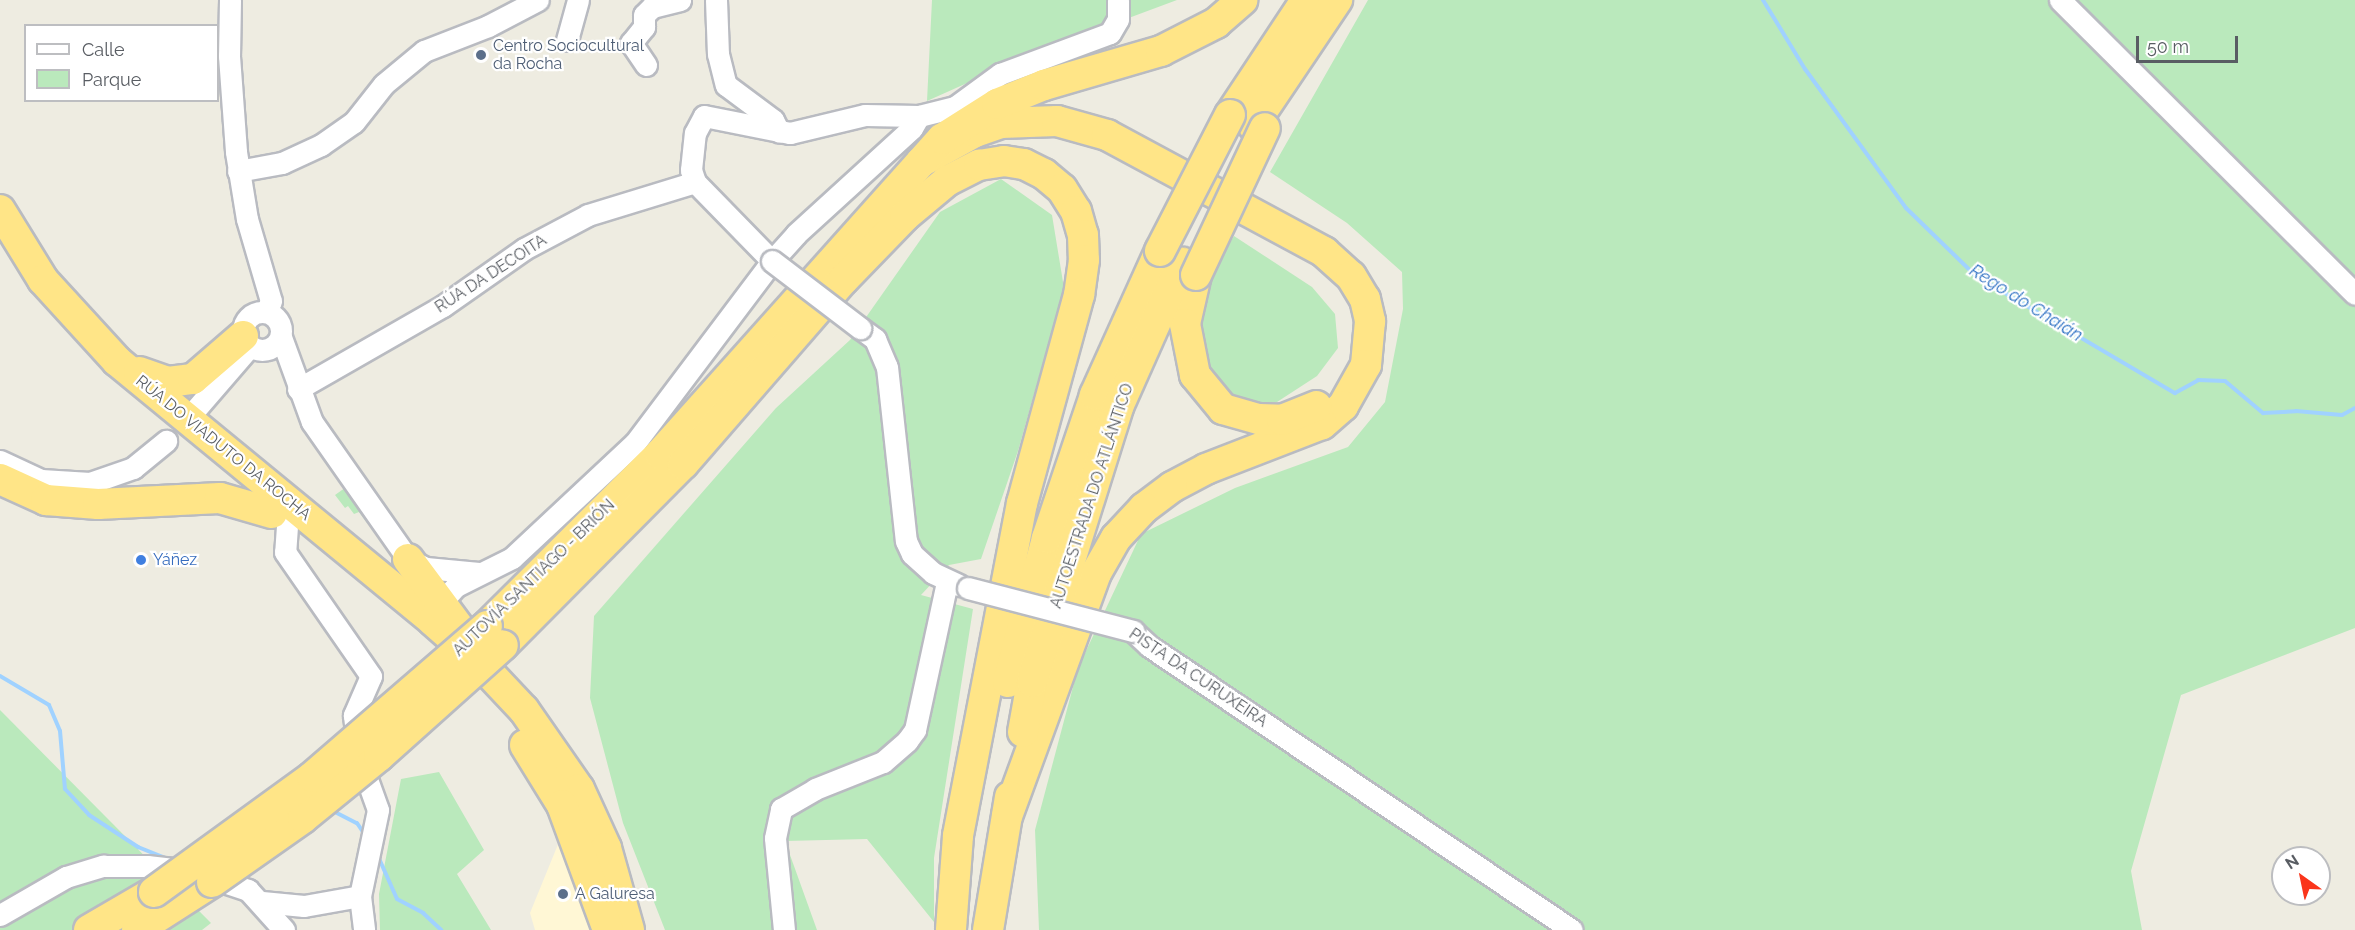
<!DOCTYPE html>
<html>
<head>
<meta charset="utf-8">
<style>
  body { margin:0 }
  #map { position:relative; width:2355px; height:930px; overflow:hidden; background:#eeece1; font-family:Raleway,sans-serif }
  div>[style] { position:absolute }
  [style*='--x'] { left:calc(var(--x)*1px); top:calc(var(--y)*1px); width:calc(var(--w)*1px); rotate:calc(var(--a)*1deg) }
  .commercial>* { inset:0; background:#fff7d5 }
  .green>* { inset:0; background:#bae9bc }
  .stream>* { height:4px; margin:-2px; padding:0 2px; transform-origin:2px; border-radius:2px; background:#a0d2ff }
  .roads { filter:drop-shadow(2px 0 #b9bbc1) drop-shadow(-2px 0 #b9bbc1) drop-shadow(0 2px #b9bbc1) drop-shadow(0 -2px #b9bbc1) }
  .minor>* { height:21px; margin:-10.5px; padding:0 10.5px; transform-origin:10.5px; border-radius:10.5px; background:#fff }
  .minor>.ring { margin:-10.5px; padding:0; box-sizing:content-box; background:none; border:21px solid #fff; border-radius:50% }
  .highway>* { height:30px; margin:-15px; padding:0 15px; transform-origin:15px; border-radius:15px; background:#ffe587 }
  .bridges { filter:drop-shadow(2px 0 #b9bbc1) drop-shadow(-2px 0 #b9bbc1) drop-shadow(0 2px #b9bbc1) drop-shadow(0 -2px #b9bbc1) }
  .minor-bridge>* { height:21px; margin:-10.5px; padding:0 10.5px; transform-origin:10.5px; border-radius:10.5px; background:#fff }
  .highway-bridge>* { height:30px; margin:-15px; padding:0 15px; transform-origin:15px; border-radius:15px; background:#ffe587 }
  .dots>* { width:16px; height:16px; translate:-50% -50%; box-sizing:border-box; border:3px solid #fff; border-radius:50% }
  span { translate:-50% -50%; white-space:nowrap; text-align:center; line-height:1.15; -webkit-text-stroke:4.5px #fff; paint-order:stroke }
  .service-label { font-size:16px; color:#4e5e75 }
  .left { translate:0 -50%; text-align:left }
  .street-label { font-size:16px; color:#595d63 }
  .shop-label { font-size:16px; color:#366cbe }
  .water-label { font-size:18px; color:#3576c5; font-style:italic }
  .legend { position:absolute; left:24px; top:24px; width:195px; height:78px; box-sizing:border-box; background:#fff; border:2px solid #bdbec1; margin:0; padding:8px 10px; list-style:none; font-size:18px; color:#595d63 }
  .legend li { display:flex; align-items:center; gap:12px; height:30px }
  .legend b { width:30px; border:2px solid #bdbec1 }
  .north { position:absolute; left:2271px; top:846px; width:60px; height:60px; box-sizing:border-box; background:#fff; border:2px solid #bdbec1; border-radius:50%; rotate:327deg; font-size:16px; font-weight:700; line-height:24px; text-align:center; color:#595d63 }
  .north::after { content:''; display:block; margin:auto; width:21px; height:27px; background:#fa351b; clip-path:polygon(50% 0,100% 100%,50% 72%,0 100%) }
  .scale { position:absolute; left:2136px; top:36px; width:102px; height:27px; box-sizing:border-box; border:3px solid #595d63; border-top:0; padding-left:8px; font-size:18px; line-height:21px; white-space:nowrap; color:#595d63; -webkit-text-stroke:4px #fff; paint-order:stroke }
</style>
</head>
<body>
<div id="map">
  <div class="commercial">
    <i style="clip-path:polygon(561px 837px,598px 930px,535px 930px,530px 913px)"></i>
  </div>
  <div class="green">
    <i style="clip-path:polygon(932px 0,1177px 0,1032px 54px,927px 101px)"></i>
    <i style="clip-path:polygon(1368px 0,2355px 0,2355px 628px,2181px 695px,2131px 871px,2142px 930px,1039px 930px,1035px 830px,1078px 668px,1141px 534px,1235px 488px,1348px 447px,1385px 402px,1403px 309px,1402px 272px,1347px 223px,1270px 172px)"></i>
    <i style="clip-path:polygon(1001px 179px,1052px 215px,1064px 288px,1018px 451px,981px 559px,949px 565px,921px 595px,973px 609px,934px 858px,934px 922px,867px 839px,785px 841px,817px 930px,665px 930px,623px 823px,590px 698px,594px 616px,776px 408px,850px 340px,940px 212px)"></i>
    <i style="clip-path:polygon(1234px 236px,1312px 287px,1335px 314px,1338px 348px,1317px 376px,1277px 402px,1251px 403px,1225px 392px,1206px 367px,1201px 327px,1208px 277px)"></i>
    <i style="clip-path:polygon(349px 485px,374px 520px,368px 524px,359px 512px,354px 514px,348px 506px,345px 508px,335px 495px)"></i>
    <i style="clip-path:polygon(0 710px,211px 923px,202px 930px,0 930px)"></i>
    <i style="clip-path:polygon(439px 772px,484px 850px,457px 874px,491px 930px,380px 930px,379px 894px,401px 779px)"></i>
  </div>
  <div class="stream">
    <i style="--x:1763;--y:0;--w:81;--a:58.7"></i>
    <i style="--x:1805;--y:69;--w:172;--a:54"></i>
    <i style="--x:1906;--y:208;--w:98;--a:44.2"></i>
    <i style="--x:1976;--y:276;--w:231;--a:30.5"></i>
    <i style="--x:2175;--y:393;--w:26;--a:-29"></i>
    <i style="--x:2198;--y:380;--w:27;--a:2"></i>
    <i style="--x:2225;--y:381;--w:50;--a:40.1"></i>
    <i style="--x:2263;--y:413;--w:33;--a:-3"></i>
    <i style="--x:2296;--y:411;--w:46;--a:5"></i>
    <i style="--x:2342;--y:415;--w:15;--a:-28"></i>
    <i style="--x:0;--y:676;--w:57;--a:30.6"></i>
    <i style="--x:49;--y:705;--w:28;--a:67"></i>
    <i style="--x:60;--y:731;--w:58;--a:85.1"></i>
    <i style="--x:65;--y:789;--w:35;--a:47"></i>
    <i style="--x:89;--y:815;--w:59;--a:33.1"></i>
    <i style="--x:138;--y:847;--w:31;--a:22"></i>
    <i style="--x:331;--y:810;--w:29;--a:27"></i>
    <i style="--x:357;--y:823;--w:14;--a:56"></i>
    <i style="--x:377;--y:854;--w:49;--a:66"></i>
    <i style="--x:397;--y:899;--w:30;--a:28"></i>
    <i style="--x:423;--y:913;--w:25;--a:43"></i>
  </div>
  <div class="roads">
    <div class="minor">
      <i style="--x:230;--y:0;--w:56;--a:91"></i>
      <i style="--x:229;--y:56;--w:96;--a:85.8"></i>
      <i style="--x:236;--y:152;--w:68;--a:80.7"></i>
      <i style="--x:247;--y:219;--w:85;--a:73.7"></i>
      <i style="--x:271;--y:301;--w:12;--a:114"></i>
      <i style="--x:716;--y:0;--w:54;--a:87.9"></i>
      <i style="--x:718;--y:54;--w:32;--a:76"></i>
      <i style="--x:726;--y:85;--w:59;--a:36.7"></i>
      <i style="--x:773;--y:120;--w:13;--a:63"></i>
      <i style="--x:2060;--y:0;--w:416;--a:44.9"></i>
      <i style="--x:567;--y:40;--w:41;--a:-74.6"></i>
      <i style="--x:646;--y:65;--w:27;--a:-124"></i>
      <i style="--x:631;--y:43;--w:21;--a:-51"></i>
      <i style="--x:644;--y:27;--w:12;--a:-90"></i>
      <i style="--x:644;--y:15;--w:11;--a:-45"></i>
      <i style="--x:652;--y:7;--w:29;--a:-14"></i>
      <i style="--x:919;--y:116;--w:37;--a:-14"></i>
      <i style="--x:955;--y:107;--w:56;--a:-36.3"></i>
      <i style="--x:1000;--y:74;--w:117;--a:-20.4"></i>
      <i style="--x:1110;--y:33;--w:16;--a:-60"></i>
      <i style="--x:1118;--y:19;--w:19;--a:-90"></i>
      <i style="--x:238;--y:171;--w:45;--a:-10.3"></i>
      <i style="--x:282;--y:163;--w:43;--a:-24.8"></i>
      <i style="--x:321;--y:145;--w:40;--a:-34.9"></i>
      <i style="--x:354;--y:122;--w:48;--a:-51.7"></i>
      <i style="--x:384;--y:84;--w:52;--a:-39.5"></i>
      <i style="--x:424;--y:51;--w:69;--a:-21.3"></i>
      <i style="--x:488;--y:26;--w:56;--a:-27.5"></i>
      <i style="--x:772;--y:261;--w:110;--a:-134.3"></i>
      <i style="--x:695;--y:182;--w:13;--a:-108"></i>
      <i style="--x:691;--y:170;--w:37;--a:-84"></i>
      <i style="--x:695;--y:133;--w:19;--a:-62"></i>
      <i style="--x:704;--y:116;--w:88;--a:11.2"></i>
      <i style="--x:790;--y:133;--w:77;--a:-13.5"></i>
      <i style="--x:865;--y:115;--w:54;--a:1.1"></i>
      <i class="ring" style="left:243px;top:312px;width:17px;height:17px"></i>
      <i style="--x:860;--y:328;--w:19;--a:36"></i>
      <i style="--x:875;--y:339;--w:30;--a:67"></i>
      <i style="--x:887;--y:367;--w:175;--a:83.8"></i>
      <i style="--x:906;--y:541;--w:14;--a:65"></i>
      <i style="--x:912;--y:554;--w:28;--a:42"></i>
      <i style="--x:933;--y:573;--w:29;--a:25"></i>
      <i style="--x:281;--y:337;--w:90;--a:70"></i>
      <i style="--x:312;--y:422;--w:167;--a:55"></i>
      <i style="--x:408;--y:559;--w:20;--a:27"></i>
      <i style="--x:426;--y:568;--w:53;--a:5.4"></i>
      <i style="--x:298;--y:389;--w:167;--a:-29.8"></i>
      <i style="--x:443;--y:306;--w:99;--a:-35.1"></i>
      <i style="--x:524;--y:249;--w:72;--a:-28"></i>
      <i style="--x:588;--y:215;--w:112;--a:-17.1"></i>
      <i style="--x:195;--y:410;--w:84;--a:-49.3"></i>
      <i style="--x:0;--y:461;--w:45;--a:24.9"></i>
      <i style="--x:41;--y:480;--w:49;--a:3.5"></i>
      <i style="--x:90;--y:483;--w:46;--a:-19.2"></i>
      <i style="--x:133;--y:468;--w:43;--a:-39.3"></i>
      <i style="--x:287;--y:526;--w:26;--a:94"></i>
      <i style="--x:285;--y:552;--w:151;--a:55.3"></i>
      <i style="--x:371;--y:676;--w:43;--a:113.6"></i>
      <i style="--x:354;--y:715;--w:39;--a:84"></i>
      <i style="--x:358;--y:754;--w:59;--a:70.3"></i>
      <i style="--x:378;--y:810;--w:88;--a:101.8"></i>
      <i style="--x:360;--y:896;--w:34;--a:83"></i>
      <i style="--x:444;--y:607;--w:11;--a:-75"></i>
      <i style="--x:447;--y:596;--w:13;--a:-48"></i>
      <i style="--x:456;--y:586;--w:63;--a:-26.6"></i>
      <i style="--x:512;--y:558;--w:168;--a:-43.1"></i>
      <i style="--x:635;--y:443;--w:228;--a:-53"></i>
      <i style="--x:772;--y:261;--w:36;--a:-48"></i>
      <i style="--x:796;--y:234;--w:157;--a:-42.4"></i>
      <i style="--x:912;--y:128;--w:14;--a:-60"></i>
      <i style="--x:1133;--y:631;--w:22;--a:43"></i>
      <i style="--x:1149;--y:646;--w:509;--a:33.88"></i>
      <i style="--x:262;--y:902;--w:42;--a:5.4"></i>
      <i style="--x:304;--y:906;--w:57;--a:-10.1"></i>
      <i style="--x:0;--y:915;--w:76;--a:-29.9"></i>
      <i style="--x:66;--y:877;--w:39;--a:-17"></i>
      <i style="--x:103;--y:866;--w:44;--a:0"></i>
      <i style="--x:147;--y:866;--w:44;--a:6.5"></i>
      <i style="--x:191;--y:871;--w:60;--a:18.4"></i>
      <i style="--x:248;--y:890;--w:54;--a:48"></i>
      <i style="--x:784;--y:930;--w:92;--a:-95.6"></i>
      <i style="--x:775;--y:838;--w:30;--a:-78"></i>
      <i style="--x:781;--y:809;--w:39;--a:-30"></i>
      <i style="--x:815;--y:789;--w:73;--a:-21.7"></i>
      <i style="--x:883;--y:762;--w:32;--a:-41"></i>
      <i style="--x:907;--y:741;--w:14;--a:-54"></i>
      <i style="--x:915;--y:730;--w:151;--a:-77.8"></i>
    </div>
    <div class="highway">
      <i style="--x:1230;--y:115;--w:138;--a:-56.5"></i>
      <i style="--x:1253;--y:125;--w:151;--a:-56.1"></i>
      <i style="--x:921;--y:162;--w:62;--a:-29.1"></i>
      <i style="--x:975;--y:132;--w:28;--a:-19"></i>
      <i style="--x:1001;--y:123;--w:56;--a:-2"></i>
      <i style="--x:1057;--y:121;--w:52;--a:15.6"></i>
      <i style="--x:1107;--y:135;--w:247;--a:28.3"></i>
      <i style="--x:1324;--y:252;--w:36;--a:42"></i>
      <i style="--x:1351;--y:276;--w:27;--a:59"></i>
      <i style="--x:1365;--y:299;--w:23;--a:77"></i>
      <i style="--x:1370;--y:321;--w:44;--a:95.2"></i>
      <i style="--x:1366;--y:365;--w:47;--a:119.3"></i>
      <i style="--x:1343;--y:406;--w:28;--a:139"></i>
      <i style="--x:1322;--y:424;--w:124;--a:158.8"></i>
      <i style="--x:1206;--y:469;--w:38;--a:152"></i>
      <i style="--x:1172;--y:487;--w:35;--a:143"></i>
      <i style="--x:1144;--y:508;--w:41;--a:133"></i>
      <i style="--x:1116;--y:538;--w:40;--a:119.7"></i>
      <i style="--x:1096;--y:573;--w:259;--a:110.1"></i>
      <i style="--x:0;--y:210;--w:82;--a:58.4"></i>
      <i style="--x:43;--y:280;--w:110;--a:47.6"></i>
      <i style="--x:117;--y:361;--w:409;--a:39.4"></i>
      <i style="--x:433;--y:621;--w:56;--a:41.4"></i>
      <i style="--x:475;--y:658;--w:71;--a:46.7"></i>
      <i style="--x:524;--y:710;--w:96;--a:55.2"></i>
      <i style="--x:579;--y:789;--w:65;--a:65.4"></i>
      <i style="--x:606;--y:848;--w:85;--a:74.3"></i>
      <i style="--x:1196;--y:275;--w:50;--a:102.7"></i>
      <i style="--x:1185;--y:324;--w:52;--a:78.9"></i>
      <i style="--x:1195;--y:375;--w:44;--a:50.5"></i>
      <i style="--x:1223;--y:409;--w:37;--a:16"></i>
      <i style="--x:1259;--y:419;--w:23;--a:2"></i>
      <i style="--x:1282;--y:420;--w:37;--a:-22"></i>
      <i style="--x:139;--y:372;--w:31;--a:19"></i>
      <i style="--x:168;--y:382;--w:25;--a:-7"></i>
      <i style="--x:193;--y:379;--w:66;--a:-40.7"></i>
      <i style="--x:0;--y:479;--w:51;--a:24.5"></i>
      <i style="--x:46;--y:500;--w:52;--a:4.4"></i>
      <i style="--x:98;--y:504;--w:122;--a:-2.8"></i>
      <i style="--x:220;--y:498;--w:54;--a:16.1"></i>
      <i style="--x:408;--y:559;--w:84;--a:53.3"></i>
      <i style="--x:487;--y:626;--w:244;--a:-44.8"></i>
      <i style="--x:660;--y:454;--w:423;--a:-48.2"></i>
      <i style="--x:942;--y:139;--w:65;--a:-32.5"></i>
      <i style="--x:997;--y:104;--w:51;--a:-22"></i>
      <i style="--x:1044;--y:85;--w:122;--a:-16.2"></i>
      <i style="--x:1161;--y:51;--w:62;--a:-27"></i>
      <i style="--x:1216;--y:23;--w:35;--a:-41"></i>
      <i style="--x:503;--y:645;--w:255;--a:-45.2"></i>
      <i style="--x:683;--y:464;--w:245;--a:-49"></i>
      <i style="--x:844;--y:279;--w:88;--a:-45.9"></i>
      <i style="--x:905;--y:216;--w:55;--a:-39.8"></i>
      <i style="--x:947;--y:181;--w:36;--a:-27"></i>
      <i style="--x:979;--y:165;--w:25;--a:-9"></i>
      <i style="--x:1004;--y:161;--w:20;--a:9"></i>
      <i style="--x:1024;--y:164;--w:22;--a:27"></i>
      <i style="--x:1044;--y:174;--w:23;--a:40"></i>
      <i style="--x:1062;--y:189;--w:26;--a:58"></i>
      <i style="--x:1076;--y:211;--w:25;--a:74"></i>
      <i style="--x:1083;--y:235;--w:25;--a:88"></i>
      <i style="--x:1084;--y:260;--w:35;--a:98"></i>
      <i style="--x:1079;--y:295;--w:216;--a:105.3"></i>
      <i style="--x:1022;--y:503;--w:339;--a:100.9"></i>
      <i style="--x:958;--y:836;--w:94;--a:94.3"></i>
      <i style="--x:1008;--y:682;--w:149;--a:-74.8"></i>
      <i style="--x:1047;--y:538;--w:151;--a:-71.4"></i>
      <i style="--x:1095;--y:395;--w:158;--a:-65.7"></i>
      <i style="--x:1023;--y:732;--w:51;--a:-79.8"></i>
      <i style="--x:1032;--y:682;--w:288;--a:-72.6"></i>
      <i style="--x:1118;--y:407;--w:158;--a:-66"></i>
      <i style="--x:525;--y:745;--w:70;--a:58.3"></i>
      <i style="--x:562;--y:805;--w:133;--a:69.8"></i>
      <i style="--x:89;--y:930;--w:75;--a:-30.3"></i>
      <i style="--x:137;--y:930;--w:89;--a:-32.6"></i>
      <i style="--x:988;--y:930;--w:135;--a:-80.6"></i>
    </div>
  </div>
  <div class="bridges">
    <div class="minor-bridge">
      <i style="--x:772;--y:261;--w:111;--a:37.3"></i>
      <i style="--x:968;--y:588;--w:171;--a:14.6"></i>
    </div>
    <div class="highway-bridge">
      <i style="--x:1160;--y:251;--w:153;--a:-62.8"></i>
      <i style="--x:1196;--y:275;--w:162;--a:-64.9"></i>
      <i style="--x:212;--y:882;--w:111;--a:-35.1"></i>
      <i style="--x:303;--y:818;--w:98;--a:-39.2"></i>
      <i style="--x:379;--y:756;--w:166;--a:-41.8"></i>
      <i style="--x:154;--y:892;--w:195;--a:-36"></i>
      <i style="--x:312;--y:777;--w:231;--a:-40.8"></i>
    </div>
  </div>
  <div class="dots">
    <i style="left:481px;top:55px;background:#5c6f8a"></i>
    <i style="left:141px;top:560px;background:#3f7fe0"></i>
    <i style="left:563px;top:894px;background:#5c6f8a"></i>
  </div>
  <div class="service-label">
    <span class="left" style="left:493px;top:55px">Centro Sociocultural<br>da Rocha</span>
    <span class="left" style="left:575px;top:894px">A Galuresa</span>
  </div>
  <div class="street-label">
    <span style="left:491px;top:274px;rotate:-33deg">RÚA DA DECOITA</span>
    <span style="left:223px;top:448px;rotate:39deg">RÚA DO VIADUTO DA ROCHA</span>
    <span style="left:1092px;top:496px;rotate:-72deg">AUTOESTRADA DO ATLÁNTICO</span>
    <span style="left:534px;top:578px;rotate:-44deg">AUTOVÍA SANTIAGO - BRIÓN</span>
    <span style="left:1198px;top:678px;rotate:34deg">PISTA DA CURUXEIRA</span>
  </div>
  <div class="shop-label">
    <span class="left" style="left:153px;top:560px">Yáñez</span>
  </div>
  <div class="water-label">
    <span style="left:2026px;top:303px;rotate:32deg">Rego do Chaián</span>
  </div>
  <ul class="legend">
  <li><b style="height:8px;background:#fff"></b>Calle</li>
  <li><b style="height:16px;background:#bae9bc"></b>Parque</li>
  </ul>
  <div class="north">N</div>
  <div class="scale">50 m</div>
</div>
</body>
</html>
